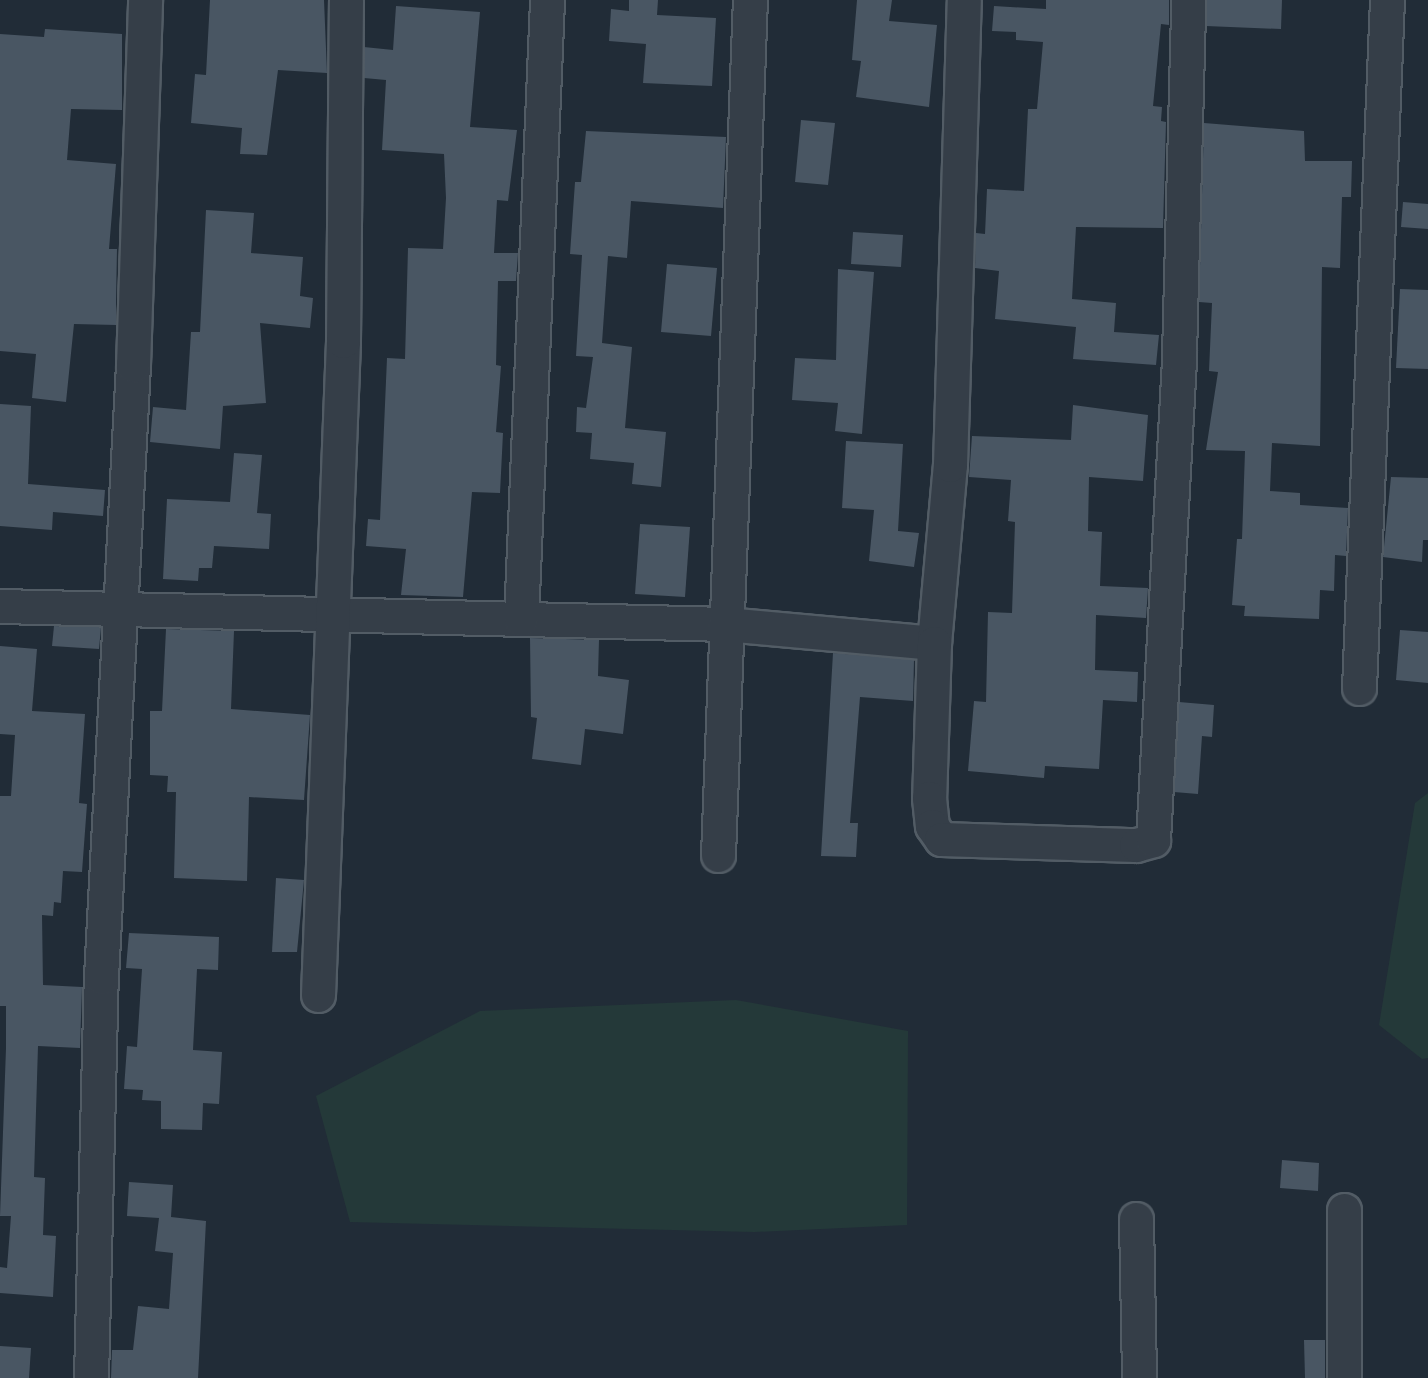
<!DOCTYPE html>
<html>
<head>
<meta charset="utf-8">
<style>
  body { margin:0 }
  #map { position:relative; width:1428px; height:1378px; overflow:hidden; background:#212c37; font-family:Ubuntu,sans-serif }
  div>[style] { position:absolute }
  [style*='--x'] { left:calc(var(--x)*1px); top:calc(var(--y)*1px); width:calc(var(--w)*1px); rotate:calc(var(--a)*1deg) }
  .green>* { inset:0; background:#243939 }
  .building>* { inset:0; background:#495663 }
  .roads { filter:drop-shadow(2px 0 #525c65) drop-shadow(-2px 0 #525c65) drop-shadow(0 2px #525c65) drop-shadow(0 -2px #525c65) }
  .minor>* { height:33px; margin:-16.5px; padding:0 16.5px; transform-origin:16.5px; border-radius:16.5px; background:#353e48 }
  span { translate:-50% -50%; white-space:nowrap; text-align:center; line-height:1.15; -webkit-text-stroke:5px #1a232c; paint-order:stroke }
</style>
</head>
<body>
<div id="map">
  <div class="green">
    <i style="clip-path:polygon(1428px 793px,1428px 1058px,1422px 1059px,1379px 1025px,1415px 803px)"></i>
    <i style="clip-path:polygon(736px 1000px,908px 1031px,907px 1225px,754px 1232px,350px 1222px,316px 1096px,480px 1011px)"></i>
  </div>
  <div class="building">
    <i style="clip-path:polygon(210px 0,324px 0,327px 73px,278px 70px,267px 155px,240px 154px,242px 128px,191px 123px,195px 74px,206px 75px)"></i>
    <i style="clip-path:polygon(629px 0,658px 0,657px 15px,716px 18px,712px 86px,643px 83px,646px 44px,609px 41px,611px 9px,629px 11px)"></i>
    <i style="clip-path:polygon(857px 0,892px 0,889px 21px,937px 25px,929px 107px,856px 97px,861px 61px,852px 60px)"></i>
    <i style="clip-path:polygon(1046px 0,1169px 0,1169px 25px,1161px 24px,1153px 106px,1162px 107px,1161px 121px,1166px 122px,1163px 228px,1076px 227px,1072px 299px,1116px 303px,1114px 332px,1159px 335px,1156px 365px,1073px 359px,1076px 327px,995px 319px,999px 271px,975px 268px,976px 233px,985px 234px,987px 189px,1024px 191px,1028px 109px,1037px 109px,1043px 42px,1016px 40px,1016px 32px,992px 31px,994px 6px,1046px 9px)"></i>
    <i style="clip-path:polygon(1207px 0,1282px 0,1281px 29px,1206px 26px)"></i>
    <i style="clip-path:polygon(396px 6px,480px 12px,470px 127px,517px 130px,508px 201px,497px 200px,494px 253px,518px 253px,516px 281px,498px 281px,496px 365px,501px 366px,496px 432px,503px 433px,500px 493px,472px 492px,463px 597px,401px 595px,406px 549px,366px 546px,368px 519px,380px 520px,387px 358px,405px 359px,408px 248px,443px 249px,446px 198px,444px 154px,382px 150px,386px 80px,364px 78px,364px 47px,393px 50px)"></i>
    <i style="clip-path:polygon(45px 29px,122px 34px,122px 110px,71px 109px,67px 160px,116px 164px,109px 249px,117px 249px,116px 301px,116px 325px,74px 324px,66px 402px,32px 398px,36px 354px,0 351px,0 34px,44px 37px)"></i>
    <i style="clip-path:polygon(801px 120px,835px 123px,828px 185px,795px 182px)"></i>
    <i style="clip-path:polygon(1204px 123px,1304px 131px,1305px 161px,1352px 161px,1351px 197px,1342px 197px,1340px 268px,1322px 267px,1320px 446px,1272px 443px,1270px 491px,1300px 493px,1300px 505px,1348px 508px,1346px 556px,1335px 555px,1334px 591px,1320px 590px,1319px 619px,1244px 616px,1245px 606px,1232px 605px,1237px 539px,1242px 539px,1245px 451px,1206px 450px,1218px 372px,1209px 371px,1212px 303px,1199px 302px)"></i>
    <i style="clip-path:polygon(586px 131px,726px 137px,723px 208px,631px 201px,627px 258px,608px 256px,602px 343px,632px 347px,625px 428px,666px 432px,661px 487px,632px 484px,634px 463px,590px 459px,592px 433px,576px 432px,577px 407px,586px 408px,593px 357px,576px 356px,582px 255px,570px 254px,575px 182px,581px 182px)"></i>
    <i style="clip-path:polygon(1403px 202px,1428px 204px,1428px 229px,1401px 227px)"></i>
    <i style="clip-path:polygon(206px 210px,254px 213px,251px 253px,303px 257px,300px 296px,313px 298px,310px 328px,260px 323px,266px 403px,223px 406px,220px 449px,150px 442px,153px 407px,186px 410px,191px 332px,200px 332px)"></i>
    <i style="clip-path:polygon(853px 232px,903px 235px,901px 267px,851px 264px)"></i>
    <i style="clip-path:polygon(667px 264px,717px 268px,711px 336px,661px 332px)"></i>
    <i style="clip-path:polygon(838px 269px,874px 272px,862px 434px,835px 431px,838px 403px,792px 400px,795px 358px,836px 360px)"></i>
    <i style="clip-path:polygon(1400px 289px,1428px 290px,1428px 369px,1396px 368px)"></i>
    <i style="clip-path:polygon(0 404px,31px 406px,28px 484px,105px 490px,103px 516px,53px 512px,52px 530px,0 526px)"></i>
    <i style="clip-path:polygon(1073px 405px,1148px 415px,1143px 481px,1089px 477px,1088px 531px,1102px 532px,1100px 586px,1148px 588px,1146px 618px,1096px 615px,1095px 670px,1138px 672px,1137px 702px,1103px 700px,1099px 769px,1045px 766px,1044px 778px,968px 771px,974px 701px,986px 702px,988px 612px,1012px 613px,1015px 522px,1008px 521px,1011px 480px,969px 477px,972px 436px,1071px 440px)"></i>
    <i style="clip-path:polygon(846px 441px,903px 444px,898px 531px,919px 533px,914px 567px,869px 561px,874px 510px,842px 508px)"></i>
    <i style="clip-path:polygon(234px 453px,262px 455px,257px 513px,271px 514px,269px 549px,214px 546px,212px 568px,199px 568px,198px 581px,163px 579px,167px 499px,230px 502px)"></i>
    <i style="clip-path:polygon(1391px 477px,1428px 478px,1428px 540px,1423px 540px,1422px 562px,1383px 557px)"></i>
    <i style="clip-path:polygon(640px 524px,690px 527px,685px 597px,635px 594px)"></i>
    <i style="clip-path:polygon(54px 626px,101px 627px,99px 649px,52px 646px)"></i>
    <i style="clip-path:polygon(166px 629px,234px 631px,231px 709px,310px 715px,304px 800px,249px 797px,247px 881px,174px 878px,176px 792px,167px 792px,168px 776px,150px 775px,150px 711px,162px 711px)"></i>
    <i style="clip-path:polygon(1400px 630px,1428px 632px,1428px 683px,1396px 680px)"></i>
    <i style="clip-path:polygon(530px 638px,599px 640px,598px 676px,629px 680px,623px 734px,585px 729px,581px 765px,532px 759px,537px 718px,531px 717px)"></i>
    <i style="clip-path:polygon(0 646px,37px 649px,32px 711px,85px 714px,79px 803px,87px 804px,82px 872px,63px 871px,61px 903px,54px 902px,53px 916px,42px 915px,43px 985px,82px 987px,80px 1048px,38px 1046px,34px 1177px,45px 1178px,43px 1235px,56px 1236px,53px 1297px,0 1293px,0 1267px,7px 1268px,11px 1216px,0 1216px,6px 1048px,6px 1006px,0 1006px,0 796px,11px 796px,15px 735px,0 734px)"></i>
    <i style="clip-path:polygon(833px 653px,914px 660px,913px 701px,860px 697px,850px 823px,858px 823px,856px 857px,821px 856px)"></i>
    <i style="clip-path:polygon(1179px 702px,1214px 705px,1212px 737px,1202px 736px,1198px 794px,1174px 792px)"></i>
    <i style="clip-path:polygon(276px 878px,304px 880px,297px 952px,272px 952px)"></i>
    <i style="clip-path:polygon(129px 933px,219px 937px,218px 970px,197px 969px,193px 1050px,222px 1052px,219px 1104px,203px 1103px,202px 1130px,161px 1129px,161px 1101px,142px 1100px,143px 1090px,124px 1089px,127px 1046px,137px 1047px,142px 969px,126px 968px)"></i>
    <i style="clip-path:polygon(1282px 1160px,1319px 1163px,1318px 1191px,1280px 1188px)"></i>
    <i style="clip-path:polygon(129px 1182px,173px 1185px,171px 1217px,206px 1221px,198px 1378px,111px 1378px,112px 1350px,133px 1350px,138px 1306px,169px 1309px,173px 1253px,155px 1251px,159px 1218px,127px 1216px)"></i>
    <i style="clip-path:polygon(1304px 1340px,1325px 1340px,1325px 1378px,1305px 1378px)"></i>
    <i style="clip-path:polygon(0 1346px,31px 1348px,29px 1378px,0 1378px)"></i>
  </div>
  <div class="roads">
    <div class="minor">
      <i style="--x:0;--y:606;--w:725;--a:1.42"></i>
      <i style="--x:725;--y:624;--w:210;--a:5.2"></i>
      <i style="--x:934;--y:643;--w:179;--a:-84.9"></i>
      <i style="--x:950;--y:465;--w:465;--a:-88.3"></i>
      <i style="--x:521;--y:619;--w:620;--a:-87.59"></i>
      <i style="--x:934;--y:643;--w:155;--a:91.8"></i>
      <i style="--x:929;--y:798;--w:28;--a:84"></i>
      <i style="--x:932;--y:826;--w:16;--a:55"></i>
      <i style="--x:941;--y:839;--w:195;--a:1.8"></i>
      <i style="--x:1136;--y:845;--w:18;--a:-16"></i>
      <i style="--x:1153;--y:840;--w:486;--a:-86.9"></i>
      <i style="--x:1179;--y:355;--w:355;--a:-88.5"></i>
      <i style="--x:1359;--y:688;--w:689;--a:-87.67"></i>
      <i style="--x:718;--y:855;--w:856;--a:-87.86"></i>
      <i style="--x:318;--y:995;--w:654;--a:-87.81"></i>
      <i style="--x:343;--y:341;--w:341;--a:-89.5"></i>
      <i style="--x:1136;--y:1219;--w:159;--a:88.9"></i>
      <i style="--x:91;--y:1378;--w:401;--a:-88.6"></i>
      <i style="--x:101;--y:977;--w:613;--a:-87.01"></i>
      <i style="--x:133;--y:365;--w:365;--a:-88.1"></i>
      <i style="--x:1344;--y:1378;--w:168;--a:-90"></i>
    </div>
  </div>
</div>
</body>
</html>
